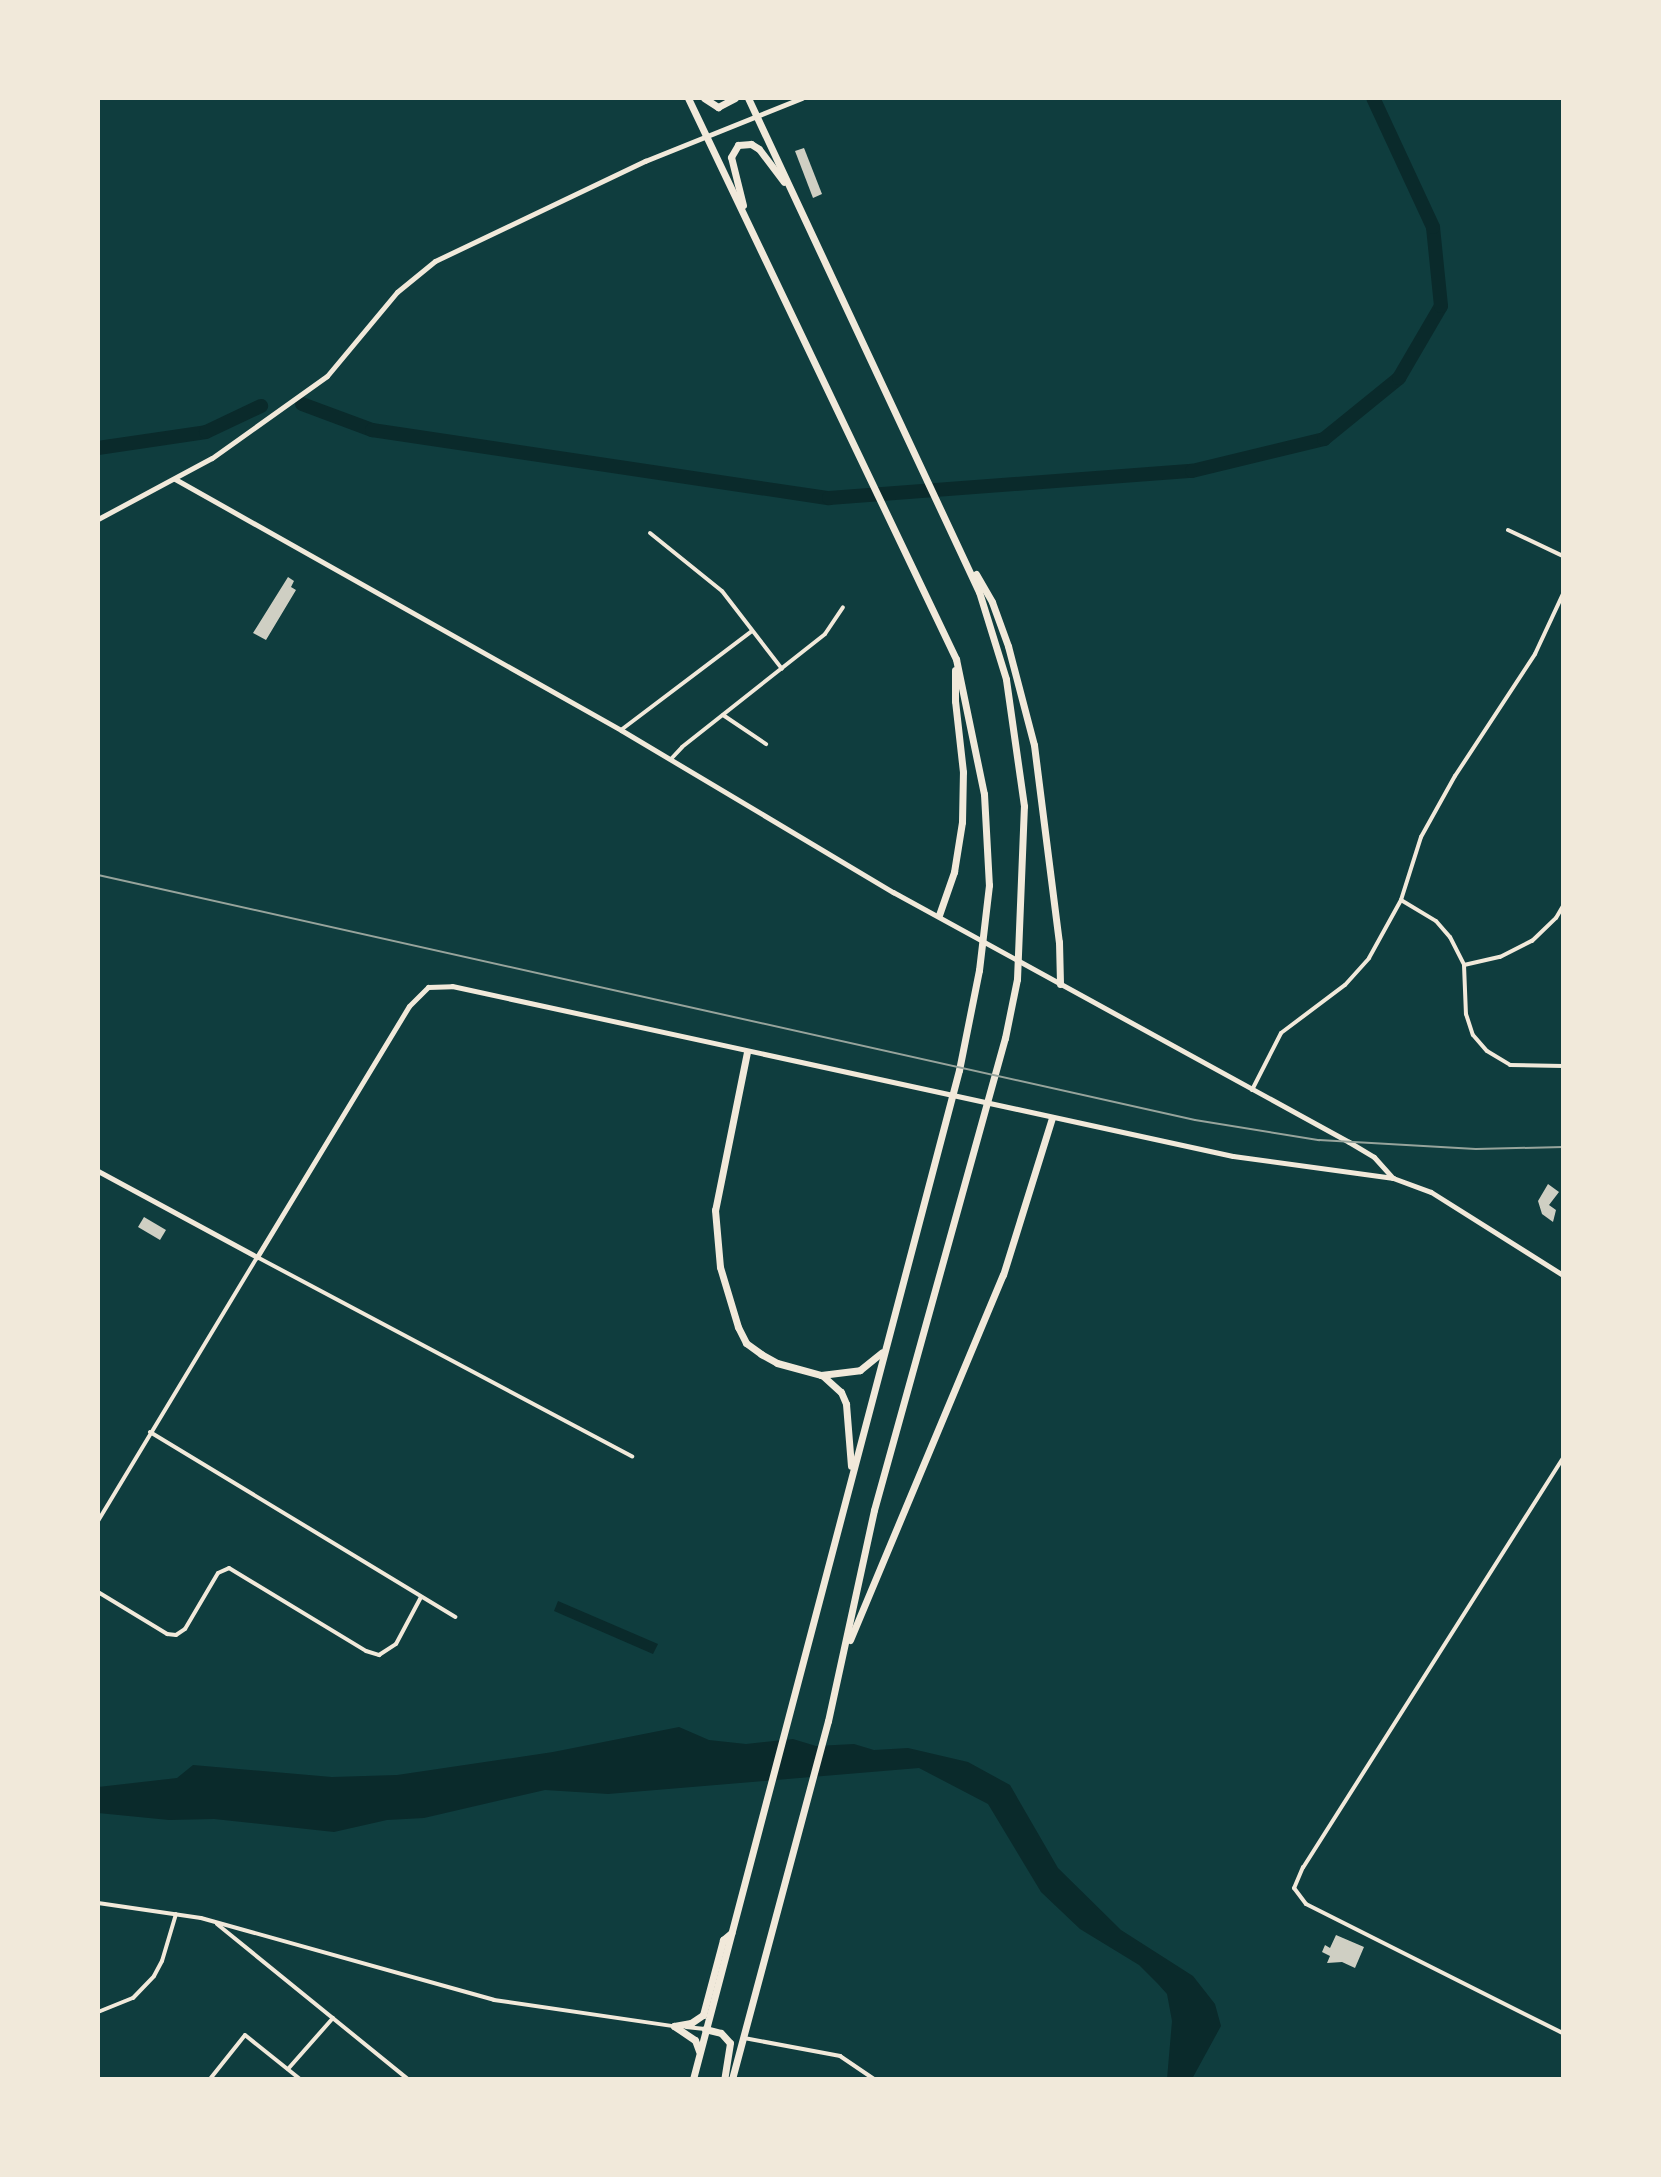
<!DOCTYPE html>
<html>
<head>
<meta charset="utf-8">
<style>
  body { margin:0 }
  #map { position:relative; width:1661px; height:2177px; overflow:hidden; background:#0f3d3e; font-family:"Public Sans",sans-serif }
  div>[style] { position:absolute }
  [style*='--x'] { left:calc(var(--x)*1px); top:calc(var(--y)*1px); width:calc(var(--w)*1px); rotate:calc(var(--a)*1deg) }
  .water>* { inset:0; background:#0a2a2b }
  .river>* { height:14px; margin:-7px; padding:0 7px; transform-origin:7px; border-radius:7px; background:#0a2a2b }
  .building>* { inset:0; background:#cfcfc3 }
  .minor>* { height:4px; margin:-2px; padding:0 2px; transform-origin:2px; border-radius:2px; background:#f1e9da }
  .tertiary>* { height:5px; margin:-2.5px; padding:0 2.5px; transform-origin:2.5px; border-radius:2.5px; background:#f1e9da }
  .primary>* { height:7px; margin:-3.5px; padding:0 3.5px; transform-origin:3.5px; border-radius:3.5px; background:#f1e9da }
  .rail>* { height:2px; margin:-1px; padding:0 1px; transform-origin:1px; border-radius:1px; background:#97a49c }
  span { translate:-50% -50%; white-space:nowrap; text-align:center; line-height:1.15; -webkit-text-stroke:7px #f1e9da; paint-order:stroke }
  .frame { position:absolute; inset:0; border:100px solid #f1e9da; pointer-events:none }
</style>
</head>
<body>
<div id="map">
  <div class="water">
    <i style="clip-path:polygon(558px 1601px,658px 1644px,653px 1654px,554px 1611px)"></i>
    <i style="clip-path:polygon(679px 1727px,709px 1740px,746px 1744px,793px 1739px,816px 1746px,854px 1744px,874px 1750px,908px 1748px,968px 1762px,1010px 1785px,1058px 1868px,1121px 1930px,1193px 1976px,1215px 2004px,1221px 2026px,1192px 2079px,1167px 2079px,1172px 2021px,1167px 1994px,1158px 1984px,1139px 1965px,1080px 1929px,1041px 1892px,988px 1804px,919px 1768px,608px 1794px,545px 1790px,424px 1818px,387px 1820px,334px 1832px,214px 1819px,169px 1820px,98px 1813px,98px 1787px,177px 1778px,193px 1765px,332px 1777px,397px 1775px,553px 1752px)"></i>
  </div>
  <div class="river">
    <i style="--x:302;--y:404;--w:75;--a:20.4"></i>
    <i style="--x:372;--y:430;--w:462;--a:8.5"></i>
    <i style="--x:829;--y:498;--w:364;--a:-4.3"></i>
    <i style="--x:1192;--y:471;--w:136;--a:-13.6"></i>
    <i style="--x:1324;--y:439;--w:97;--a:-39.1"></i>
    <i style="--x:1399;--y:378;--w:83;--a:-59.7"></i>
    <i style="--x:1441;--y:306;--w:79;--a:-95.8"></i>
    <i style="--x:1433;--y:227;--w:142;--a:-114.9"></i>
    <i style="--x:98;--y:448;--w:109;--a:-8.4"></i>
    <i style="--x:206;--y:432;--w:61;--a:-25.3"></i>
  </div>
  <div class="building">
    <i style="clip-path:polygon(804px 148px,822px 194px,813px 198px,795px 151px)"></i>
    <i style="clip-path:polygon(288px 577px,294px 581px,291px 587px,296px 590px,266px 640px,253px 633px)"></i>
    <i style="clip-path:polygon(1548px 1184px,1559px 1192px,1549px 1205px,1556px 1210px,1553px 1222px,1542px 1214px,1538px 1201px)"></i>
    <i style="clip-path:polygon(144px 1217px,166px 1230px,160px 1240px,138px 1227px)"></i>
    <i style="clip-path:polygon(1336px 1935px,1364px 1947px,1355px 1968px,1342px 1962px,1327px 1963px,1330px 1956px,1322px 1952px,1325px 1945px,1330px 1948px)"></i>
  </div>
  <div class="minor">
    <i style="--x:1508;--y:530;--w:61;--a:25.3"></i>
    <i style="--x:650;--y:533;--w:92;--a:38.9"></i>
    <i style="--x:722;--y:591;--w:98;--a:52.4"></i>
    <i style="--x:723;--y:715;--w:52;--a:34"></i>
    <i style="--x:621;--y:730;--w:164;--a:-37.1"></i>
    <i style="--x:671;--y:759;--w:16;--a:-47"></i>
    <i style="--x:682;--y:747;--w:182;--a:-38.3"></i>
    <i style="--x:825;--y:634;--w:32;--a:-56"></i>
    <i style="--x:1401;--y:900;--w:41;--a:31"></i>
    <i style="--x:1436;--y:921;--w:21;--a:49"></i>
    <i style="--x:1450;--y:937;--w:31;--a:63"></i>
    <i style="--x:1464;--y:965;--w:49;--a:87.7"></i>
    <i style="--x:1466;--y:1014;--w:22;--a:72"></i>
    <i style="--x:1473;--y:1035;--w:21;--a:49"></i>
    <i style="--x:1487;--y:1051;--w:27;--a:31"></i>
    <i style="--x:1510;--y:1065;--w:53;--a:1.1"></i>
    <i style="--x:1464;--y:965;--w:37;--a:-13"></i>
    <i style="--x:1500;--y:957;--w:36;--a:-27"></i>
    <i style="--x:1532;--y:941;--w:33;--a:-44"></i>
    <i style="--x:1556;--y:918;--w:14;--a:-60"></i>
    <i style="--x:1252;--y:1090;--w:64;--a:-63"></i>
    <i style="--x:1281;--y:1033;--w:80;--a:-36.9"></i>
    <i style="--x:1345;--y:985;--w:36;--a:-48"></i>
    <i style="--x:1369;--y:958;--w:66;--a:-61.1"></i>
    <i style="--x:1401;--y:900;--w:66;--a:-72.4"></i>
    <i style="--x:1421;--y:837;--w:70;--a:-60.9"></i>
    <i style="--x:1455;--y:776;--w:146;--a:-56.7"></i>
    <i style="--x:1535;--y:654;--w:66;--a:-65"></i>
    <i style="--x:150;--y:1432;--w:357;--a:31.2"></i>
    <i style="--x:1563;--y:1458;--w:485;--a:122.4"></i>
    <i style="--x:1303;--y:1867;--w:23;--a:113"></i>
    <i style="--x:1294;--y:1888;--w:20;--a:53"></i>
    <i style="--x:1306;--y:1904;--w:288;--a:26.7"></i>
    <i style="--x:98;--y:1521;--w:308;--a:-58.9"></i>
    <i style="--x:257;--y:1257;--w:425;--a:28"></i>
    <i style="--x:98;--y:1592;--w:81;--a:31.3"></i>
    <i style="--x:167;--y:1634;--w:9;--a:6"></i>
    <i style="--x:176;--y:1635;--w:11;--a:-34"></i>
    <i style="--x:185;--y:1629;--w:65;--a:-59.5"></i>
    <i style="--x:218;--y:1573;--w:12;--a:-24"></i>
    <i style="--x:229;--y:1568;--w:160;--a:31.2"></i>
    <i style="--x:366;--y:1651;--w:14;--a:17"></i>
    <i style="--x:379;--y:1655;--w:20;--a:-33"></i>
    <i style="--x:396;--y:1644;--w:53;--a:-62"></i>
    <i style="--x:98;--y:1903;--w:104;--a:8.3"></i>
    <i style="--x:201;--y:1918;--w:304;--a:15.6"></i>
    <i style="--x:494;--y:2000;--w:181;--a:8.3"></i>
    <i style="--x:217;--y:1924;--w:246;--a:39.1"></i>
    <i style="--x:98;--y:2012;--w:38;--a:-22"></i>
    <i style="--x:133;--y:1998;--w:30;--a:-46"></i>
    <i style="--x:154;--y:1976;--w:17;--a:-62"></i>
    <i style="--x:162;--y:1961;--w:49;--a:-73.4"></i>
    <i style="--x:686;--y:2027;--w:19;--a:6"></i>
    <i style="--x:744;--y:2038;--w:98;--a:10.6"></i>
    <i style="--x:840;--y:2056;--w:41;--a:34.1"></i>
    <i style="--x:288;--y:2069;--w:68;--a:-48.6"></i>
    <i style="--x:210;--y:2079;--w:56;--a:-51.5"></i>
    <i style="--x:245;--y:2035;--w:70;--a:38.7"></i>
  </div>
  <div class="tertiary">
    <i style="--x:175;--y:479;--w:512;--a:29.37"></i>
    <i style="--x:621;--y:730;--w:317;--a:30.8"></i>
    <i style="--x:893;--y:892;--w:520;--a:28.73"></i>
    <i style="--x:1349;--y:1142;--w:29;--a:31"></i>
    <i style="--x:1374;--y:1157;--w:28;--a:48"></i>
    <i style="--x:98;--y:519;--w:129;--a:-28.2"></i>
    <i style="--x:212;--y:458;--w:141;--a:-35.5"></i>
    <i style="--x:327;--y:376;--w:109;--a:-50.2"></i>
    <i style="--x:397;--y:292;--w:49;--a:-39.2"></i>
    <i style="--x:435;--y:261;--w:233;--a:-25.5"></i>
    <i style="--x:645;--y:161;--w:169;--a:-21.9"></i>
    <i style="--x:98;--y:1171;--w:181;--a:28.4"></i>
    <i style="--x:257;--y:1257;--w:293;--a:-58.8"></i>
    <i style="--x:409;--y:1006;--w:27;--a:-45"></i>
    <i style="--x:428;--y:987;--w:24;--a:-2"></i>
    <i style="--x:452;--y:986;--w:799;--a:12.28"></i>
    <i style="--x:1233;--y:1156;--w:162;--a:7.8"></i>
    <i style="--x:1393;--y:1178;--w:40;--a:20.2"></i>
    <i style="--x:1431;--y:1192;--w:156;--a:32.2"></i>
  </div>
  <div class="primary">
    <i style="--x:688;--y:98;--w:622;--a:64.47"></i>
    <i style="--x:956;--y:659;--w:138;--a:78.3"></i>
    <i style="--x:984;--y:794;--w:91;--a:86.9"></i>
    <i style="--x:989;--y:885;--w:86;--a:96.7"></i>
    <i style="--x:979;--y:970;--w:102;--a:101.3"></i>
    <i style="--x:959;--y:1070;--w:1043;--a:104.77"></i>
    <i style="--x:704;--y:98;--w:17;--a:33"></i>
    <i style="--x:718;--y:107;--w:19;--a:-28"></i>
    <i style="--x:743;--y:205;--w:49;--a:-104"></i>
    <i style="--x:731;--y:157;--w:14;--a:-60"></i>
    <i style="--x:738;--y:145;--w:13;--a:-4"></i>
    <i style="--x:751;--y:144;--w:9;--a:32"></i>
    <i style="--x:759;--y:149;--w:41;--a:52.9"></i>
    <i style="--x:976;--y:574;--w:32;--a:60"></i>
    <i style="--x:992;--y:602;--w:47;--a:70"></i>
    <i style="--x:1008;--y:646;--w:102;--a:75.3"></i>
    <i style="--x:1034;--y:745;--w:199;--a:82.8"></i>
    <i style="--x:1059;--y:942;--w:42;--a:88.6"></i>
    <i style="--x:939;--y:915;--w:46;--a:-70.8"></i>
    <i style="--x:954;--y:872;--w:51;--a:-80.9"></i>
    <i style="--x:962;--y:822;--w:50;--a:-88.9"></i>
    <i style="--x:963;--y:772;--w:71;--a:-96.4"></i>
    <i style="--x:955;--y:701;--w:31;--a:-90"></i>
    <i style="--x:747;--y:1052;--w:161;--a:101.4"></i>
    <i style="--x:715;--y:1210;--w:57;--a:85"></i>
    <i style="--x:720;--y:1267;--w:63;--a:73.3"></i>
    <i style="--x:738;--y:1327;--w:18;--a:63"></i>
    <i style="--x:746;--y:1343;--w:19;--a:36"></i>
    <i style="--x:761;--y:1354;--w:18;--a:29"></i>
    <i style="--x:777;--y:1363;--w:46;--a:15.3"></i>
    <i style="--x:821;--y:1375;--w:39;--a:-7"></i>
    <i style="--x:860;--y:1370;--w:28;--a:-39"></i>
    <i style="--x:823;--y:1376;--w:24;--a:42"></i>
    <i style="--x:841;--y:1392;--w:13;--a:67"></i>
    <i style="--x:846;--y:1404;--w:62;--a:85.4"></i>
    <i style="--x:850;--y:1640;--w:396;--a:-67.3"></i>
    <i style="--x:1003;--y:1275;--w:164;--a:-72.7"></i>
    <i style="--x:674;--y:2026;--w:17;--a:-10"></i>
    <i style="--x:691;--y:2023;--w:14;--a:-34"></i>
    <i style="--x:703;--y:2015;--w:78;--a:-75.1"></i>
    <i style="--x:723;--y:1940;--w:11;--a:-41"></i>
    <i style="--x:674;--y:2026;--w:25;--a:34"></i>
    <i style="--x:695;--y:2040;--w:12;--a:70"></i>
    <i style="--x:705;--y:2029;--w:16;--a:14"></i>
    <i style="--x:721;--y:2033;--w:13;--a:48"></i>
    <i style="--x:730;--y:2043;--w:36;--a:99"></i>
    <i style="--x:732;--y:2079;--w:371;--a:-75"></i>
    <i style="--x:828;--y:1721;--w:216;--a:-77.7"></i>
    <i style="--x:874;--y:1510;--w:490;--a:-74.5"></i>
    <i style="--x:1005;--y:1038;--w:60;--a:-78.5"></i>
    <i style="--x:1017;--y:979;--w:173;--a:-87.7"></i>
    <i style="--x:1024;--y:806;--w:128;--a:-98.1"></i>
    <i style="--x:1006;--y:679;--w:91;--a:-107.2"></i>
    <i style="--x:979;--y:592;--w:545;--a:-115.06"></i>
  </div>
  <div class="rail">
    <i style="--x:98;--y:875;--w:1124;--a:12.59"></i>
    <i style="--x:1195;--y:1120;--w:126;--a:9.2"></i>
    <i style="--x:1319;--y:1140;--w:157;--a:3.3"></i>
    <i style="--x:1476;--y:1149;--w:87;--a:-1.3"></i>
  </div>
  <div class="frame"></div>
</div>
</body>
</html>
